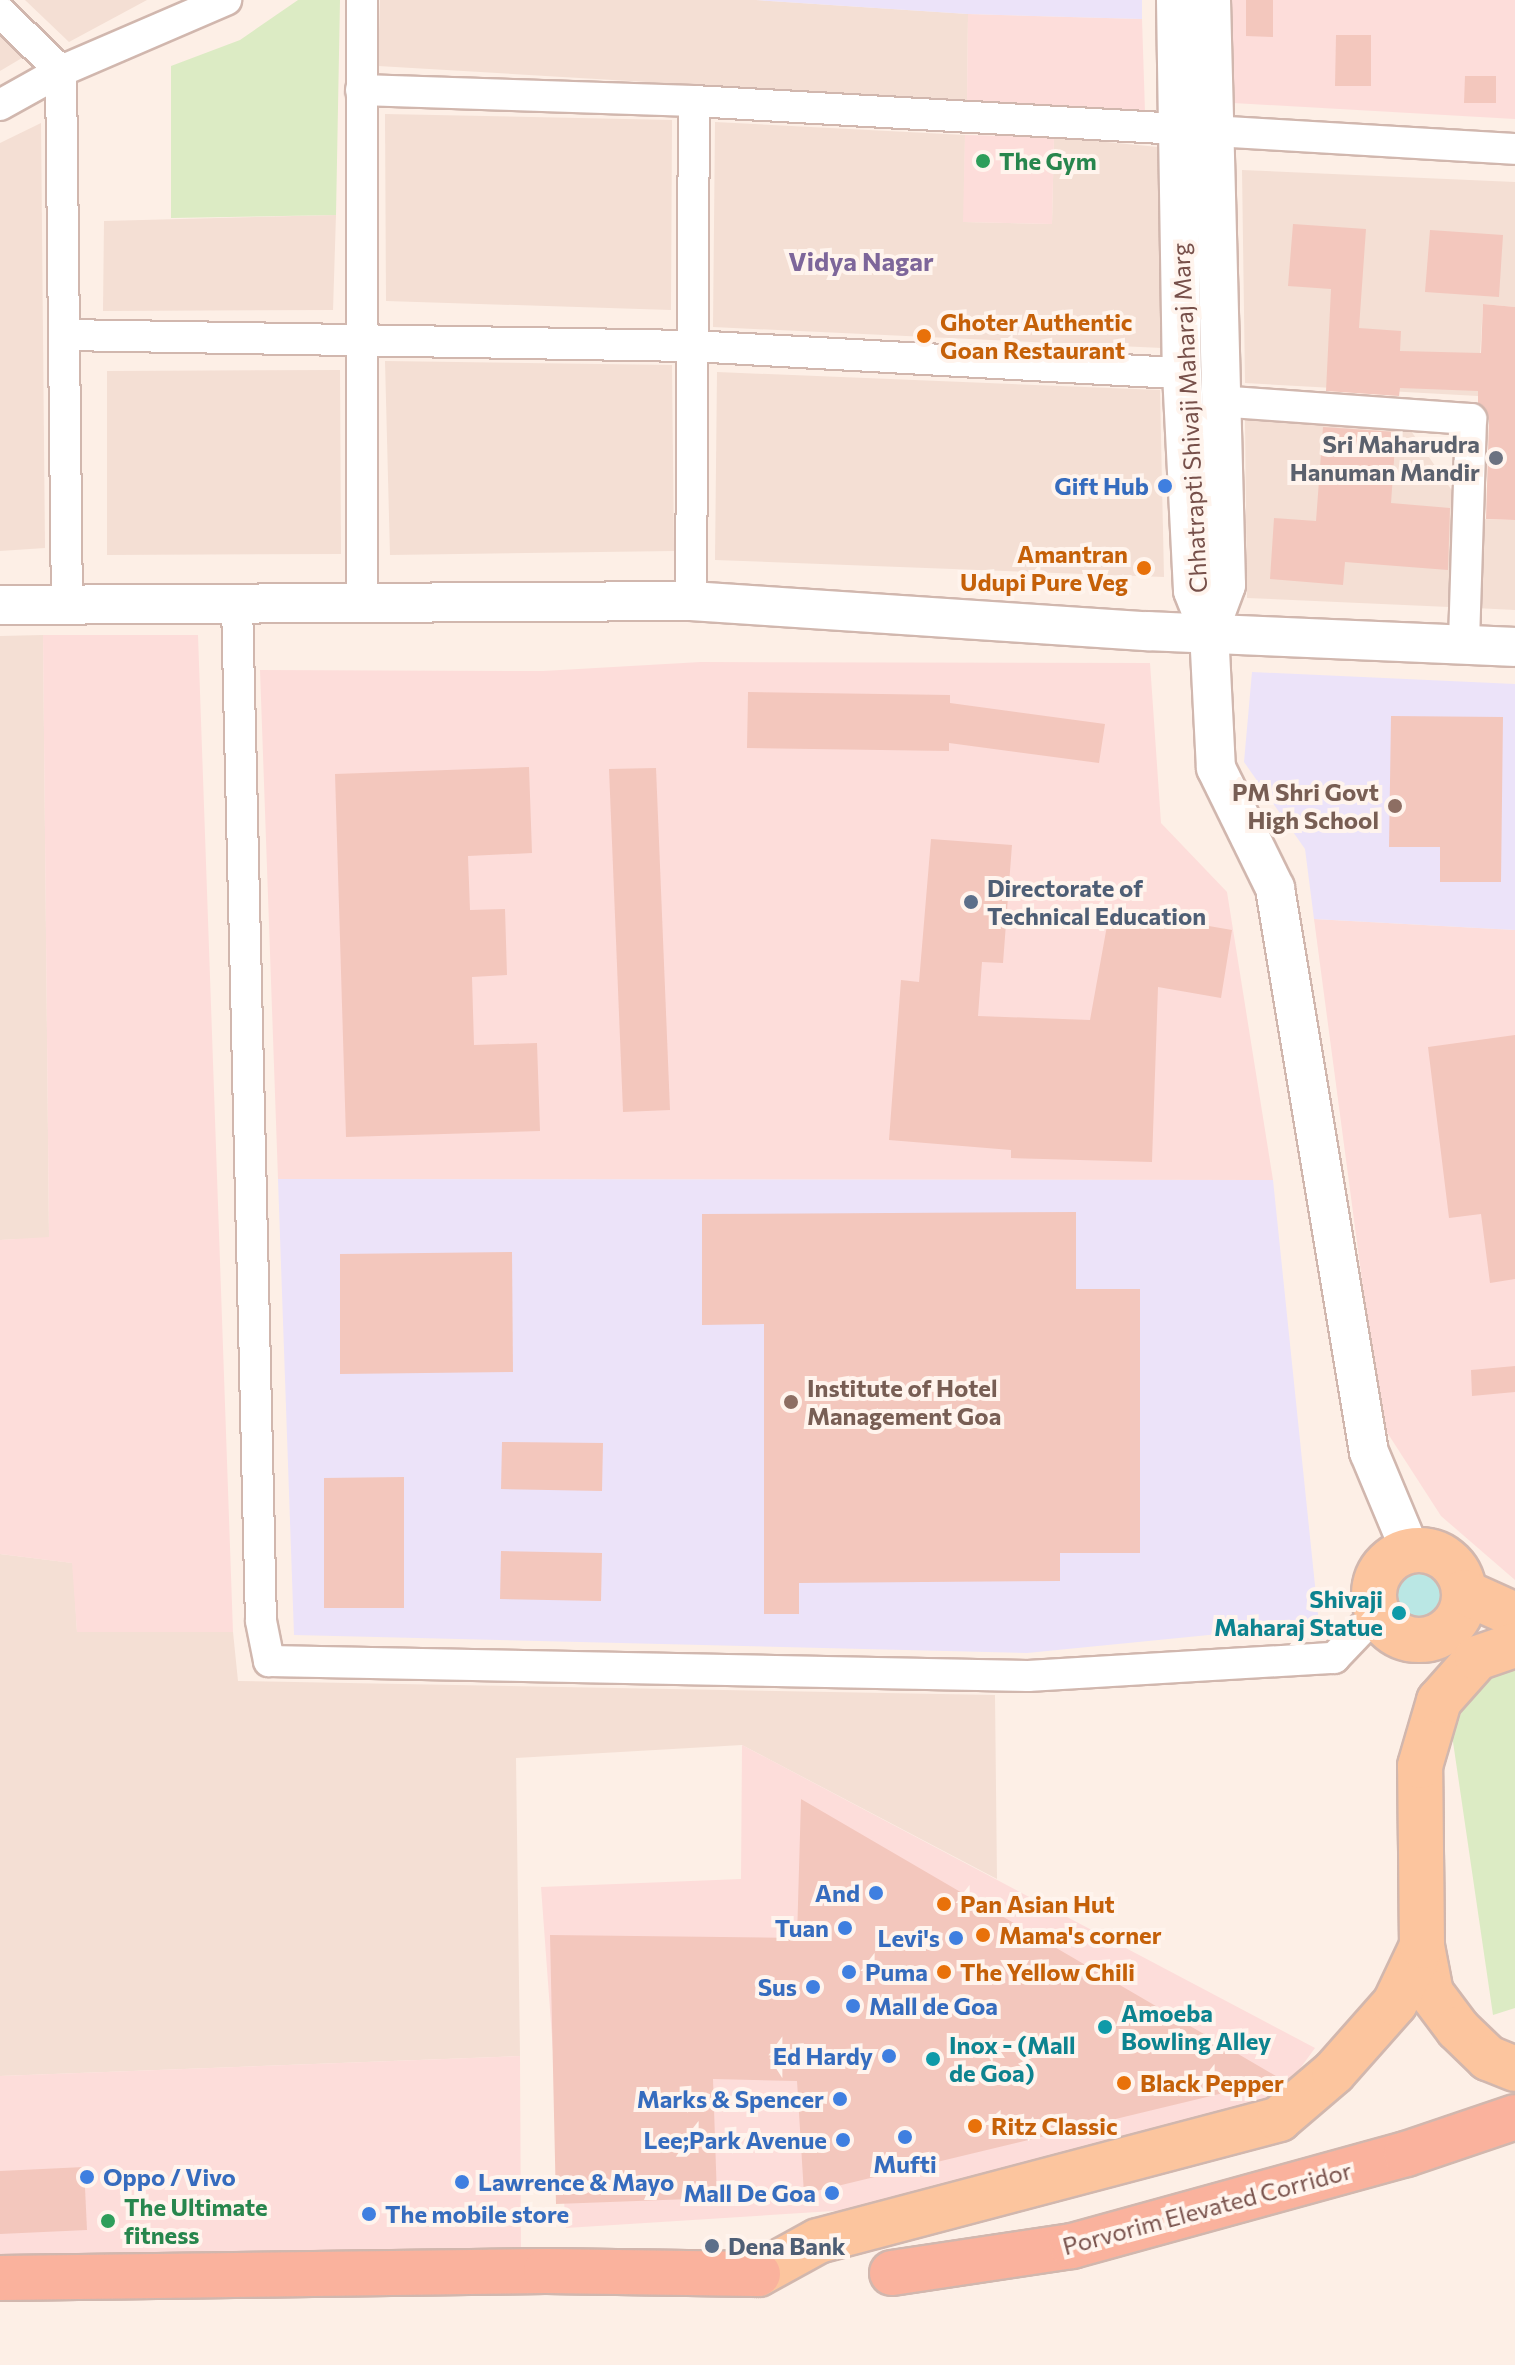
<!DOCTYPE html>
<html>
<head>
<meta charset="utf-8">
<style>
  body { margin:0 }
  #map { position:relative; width:1515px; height:2365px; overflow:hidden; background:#fdefe6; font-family:Commissioner,sans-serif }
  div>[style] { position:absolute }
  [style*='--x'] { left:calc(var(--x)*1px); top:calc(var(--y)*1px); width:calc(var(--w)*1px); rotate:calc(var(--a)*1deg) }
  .residential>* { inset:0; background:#f4dfd4 }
  .commercial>* { inset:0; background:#fdddda }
  .education>* { inset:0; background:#ece3f9 }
  .green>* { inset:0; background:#dcebc4 }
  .water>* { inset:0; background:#bae7e4 }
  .round { border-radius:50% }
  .building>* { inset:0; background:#f3c7bd }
  .roads { filter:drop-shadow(2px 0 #d1b7ae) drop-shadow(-2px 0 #d1b7ae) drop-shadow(0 2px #d1b7ae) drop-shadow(0 -2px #d1b7ae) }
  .minor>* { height:30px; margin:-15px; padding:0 15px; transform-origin:15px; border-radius:15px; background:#fff }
  .tertiary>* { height:38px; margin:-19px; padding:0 19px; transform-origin:19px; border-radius:19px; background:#fff }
  .primary>* { height:44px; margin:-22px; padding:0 22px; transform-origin:22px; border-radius:22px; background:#fcc59e }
  .primary>.ring { margin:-22px; padding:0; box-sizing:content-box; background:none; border:44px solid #fcc59e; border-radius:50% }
  .trunk>* { height:44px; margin:-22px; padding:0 22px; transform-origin:22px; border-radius:22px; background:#fab29d }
  .dots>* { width:22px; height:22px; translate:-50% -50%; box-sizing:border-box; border:4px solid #fff4ed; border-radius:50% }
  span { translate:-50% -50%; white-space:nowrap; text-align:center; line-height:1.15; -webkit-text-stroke:8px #fff4ed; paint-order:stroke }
  .leisure-label { font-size:24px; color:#27864d; font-weight:700 }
  .left { translate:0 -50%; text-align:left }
  .food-label { font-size:24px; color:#c56008; font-weight:700 }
  .right { translate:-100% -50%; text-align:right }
  .street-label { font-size:24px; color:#77504a }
  .worship-label { font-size:24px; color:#5b616d; font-weight:700 }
  .shop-label { font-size:24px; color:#366cbe; font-weight:700 }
  .education-label { font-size:24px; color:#785e54; font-weight:700 }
  .service-label { font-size:24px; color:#4e5e75; font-weight:700 }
  .culture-label { font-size:24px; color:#0d838f; font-weight:700 }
  .neighbourhood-label { font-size:26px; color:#7d669a; font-weight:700 }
</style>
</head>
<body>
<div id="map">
  <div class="residential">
    <i style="clip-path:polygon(25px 0,147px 0,69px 42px)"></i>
    <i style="clip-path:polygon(380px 0,756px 0,968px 14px,967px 101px,378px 66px)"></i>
    <i style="clip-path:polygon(0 30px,27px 55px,0 71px)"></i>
    <i style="clip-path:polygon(385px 114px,672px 120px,671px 310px,386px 301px)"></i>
    <i style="clip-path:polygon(715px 122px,965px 135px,964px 222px,1052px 224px,1054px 137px,1158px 147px,1162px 348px,713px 327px)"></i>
    <i style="clip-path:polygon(41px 123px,45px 548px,0 551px,0 143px)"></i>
    <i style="clip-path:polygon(1242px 170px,1515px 182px,1515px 307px,1483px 304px,1478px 396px,1245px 383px)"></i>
    <i style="clip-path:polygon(336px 215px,333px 310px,103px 311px,104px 221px)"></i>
    <i style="clip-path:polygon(385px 361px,672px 365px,674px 551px,390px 555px)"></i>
    <i style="clip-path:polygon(340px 370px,341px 554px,107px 555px,107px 371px)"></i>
    <i style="clip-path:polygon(717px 372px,1160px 390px,1164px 577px,715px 560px)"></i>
    <i style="clip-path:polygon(1245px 420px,1409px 428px,1453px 492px,1449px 607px,1247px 598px)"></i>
    <i style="clip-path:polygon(1476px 519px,1515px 520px,1515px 610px,1475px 608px)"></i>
    <i style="clip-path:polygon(43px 635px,49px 1238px,0 1240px,0 636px)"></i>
    <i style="clip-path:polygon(0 1554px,73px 1563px,77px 1632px,233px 1632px,238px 1681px,995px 1695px,997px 1879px,742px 1745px,516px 1758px,520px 2056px,0 2076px)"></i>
  </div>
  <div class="commercial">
    <i style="clip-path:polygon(1231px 0,1515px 0,1515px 119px,1233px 103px)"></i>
    <i style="clip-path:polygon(968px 14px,1142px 19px,1145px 112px,967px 101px)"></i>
    <i style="clip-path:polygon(965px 135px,1054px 137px,1052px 224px,963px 222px)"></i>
    <i style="clip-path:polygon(43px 635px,198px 635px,233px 1632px,77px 1632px,72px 1563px,0 1554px,0 1240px,49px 1237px)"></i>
    <i style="clip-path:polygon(701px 662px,1150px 663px,1161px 823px,1227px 892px,1273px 1180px,278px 1179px,260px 670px,543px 671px)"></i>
    <i style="clip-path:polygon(1314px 919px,1515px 930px,1515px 1580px,1441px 1516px,1381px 1423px)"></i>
    <i style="clip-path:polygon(742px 1745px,1315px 2048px,1280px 2096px,849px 2210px,566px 2228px,541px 1887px,741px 1879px)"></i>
    <i style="clip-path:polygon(520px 2056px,521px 2248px,0 2257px,0 2076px)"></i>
  </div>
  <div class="education">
    <i style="clip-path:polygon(756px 0,1142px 0,1142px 19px,968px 14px)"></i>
    <i style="clip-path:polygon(1252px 672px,1515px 684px,1515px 930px,1314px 919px,1305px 849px,1244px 762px)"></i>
    <i style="clip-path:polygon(278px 1179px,1273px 1180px,1319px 1624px,1027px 1653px,294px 1635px)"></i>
  </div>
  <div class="green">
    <i style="clip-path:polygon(298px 0,340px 0,336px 215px,171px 218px,171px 66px,240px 40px)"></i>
    <i style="clip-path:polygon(1507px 1663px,1515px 1664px,1515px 2008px,1493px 2015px,1452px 1735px,1472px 1687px)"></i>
  </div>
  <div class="water">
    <i class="round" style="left:1393px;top:1569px;width:50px;height:50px"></i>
  </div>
  <div class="building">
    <i style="clip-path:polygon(1246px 0,1273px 0,1273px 37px,1246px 36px)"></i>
    <i style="clip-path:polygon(1336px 35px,1371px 35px,1371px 86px,1335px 86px)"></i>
    <i style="clip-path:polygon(1465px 76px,1496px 76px,1496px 103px,1464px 103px)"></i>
    <i style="clip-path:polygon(1293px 224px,1366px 229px,1359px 328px,1401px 331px,1400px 351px,1481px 353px,1483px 304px,1515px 307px,1515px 520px,1486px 519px,1489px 420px,1478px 403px,1478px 391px,1400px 388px,1399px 396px,1326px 391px,1331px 289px,1288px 286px)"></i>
    <i style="clip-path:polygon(1430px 230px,1503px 235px,1499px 297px,1425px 292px)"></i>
    <i style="clip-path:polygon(1323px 427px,1396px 432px,1391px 503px,1450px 508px,1448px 570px,1345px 562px,1343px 585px,1270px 579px,1274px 518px,1316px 521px)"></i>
    <i style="clip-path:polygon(748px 692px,950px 695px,950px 703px,1105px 724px,1099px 763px,949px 743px,949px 751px,747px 748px)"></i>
    <i style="clip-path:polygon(1391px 716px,1503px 717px,1501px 882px,1440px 882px,1440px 847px,1389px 847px)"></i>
    <i style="clip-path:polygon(529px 767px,532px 853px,468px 856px,470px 910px,505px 909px,507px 975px,472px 977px,474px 1045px,537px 1043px,540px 1131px,346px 1137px,335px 774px)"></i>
    <i style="clip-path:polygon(656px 768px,670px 1110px,623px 1112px,609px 769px)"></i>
    <i style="clip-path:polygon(931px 839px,1012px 845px,1003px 963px,982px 962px,978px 1016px,1090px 1020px,1110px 909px,1232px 930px,1221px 998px,1158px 987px,1152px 1162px,1011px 1158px,1011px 1150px,889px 1140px,901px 980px,919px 982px)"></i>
    <i style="clip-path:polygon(1515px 1035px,1515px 1279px,1490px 1283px,1481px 1214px,1449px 1218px,1428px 1047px)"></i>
    <i style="clip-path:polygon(1076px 1212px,1076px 1289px,1140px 1289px,1140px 1553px,1060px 1553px,1060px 1581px,799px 1583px,799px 1614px,764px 1614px,764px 1324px,702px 1325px,702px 1214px)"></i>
    <i style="clip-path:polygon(512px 1252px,513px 1372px,340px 1374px,340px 1254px)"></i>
    <i style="clip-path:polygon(1515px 1366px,1515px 1392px,1472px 1396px,1471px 1370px)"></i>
    <i style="clip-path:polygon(502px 1442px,603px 1443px,602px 1491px,501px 1489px)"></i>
    <i style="clip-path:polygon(404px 1477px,404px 1608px,324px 1608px,324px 1478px)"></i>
    <i style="clip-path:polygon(501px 1551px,602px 1553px,601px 1601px,500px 1599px)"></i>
    <i style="clip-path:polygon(801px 1799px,1281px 2079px,804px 2194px,797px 2081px,713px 2079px,717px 2198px,556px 2204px,550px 1935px,797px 1938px)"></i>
    <i style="clip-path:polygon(84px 2167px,87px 2230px,0 2234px,0 2171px)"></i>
  </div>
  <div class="roads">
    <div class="minor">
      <i style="--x:0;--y:12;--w:85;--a:44"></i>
      <i style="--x:61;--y:71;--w:535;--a:89.36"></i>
      <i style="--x:361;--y:90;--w:333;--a:1.9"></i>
      <i style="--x:694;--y:101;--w:483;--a:3.3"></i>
      <i style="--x:0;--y:105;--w:70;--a:-29.1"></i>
      <i style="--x:61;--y:71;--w:180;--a:-23.3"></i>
      <i style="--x:1213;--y:131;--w:303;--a:3.4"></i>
      <i style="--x:65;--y:335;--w:627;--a:1.01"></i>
      <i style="--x:692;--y:346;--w:491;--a:3.2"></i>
      <i style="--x:1218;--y:401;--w:254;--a:4.1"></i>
      <i style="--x:1471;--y:419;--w:225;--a:91.8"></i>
      <i style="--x:691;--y:601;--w:500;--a:-89.66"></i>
      <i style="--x:237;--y:604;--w:1017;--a:88.65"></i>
      <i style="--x:261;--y:1621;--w:41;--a:78.7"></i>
      <i style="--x:269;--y:1661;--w:759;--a:1.13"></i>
      <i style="--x:1028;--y:1676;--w:307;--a:-3.4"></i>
      <i style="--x:1334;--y:1658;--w:62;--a:-46.3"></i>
      <i style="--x:362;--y:605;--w:605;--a:-90"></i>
    </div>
    <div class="tertiary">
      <i style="--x:1176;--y:0;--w:373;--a:89.1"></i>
      <i style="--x:1182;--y:373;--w:218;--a:87.1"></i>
      <i style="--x:1193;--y:591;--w:43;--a:68.2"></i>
      <i style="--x:1209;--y:631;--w:137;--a:87.1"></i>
      <i style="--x:1216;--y:768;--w:134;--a:63.8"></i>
      <i style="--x:1275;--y:888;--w:572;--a:80.54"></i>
      <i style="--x:1369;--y:1452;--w:106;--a:67.3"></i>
      <i style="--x:0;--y:605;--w:691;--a:-0.33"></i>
      <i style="--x:691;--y:601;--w:458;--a:3.8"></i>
      <i style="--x:1148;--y:631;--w:367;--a:2.5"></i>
      <i style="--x:1209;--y:631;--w:49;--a:-69.7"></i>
      <i style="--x:1226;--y:585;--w:585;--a:-91.47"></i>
    </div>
    <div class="primary">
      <i class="ring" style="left:1374px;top:1550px;width:46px;height:46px"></i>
      <i style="--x:1464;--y:1592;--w:56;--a:24.3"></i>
      <i style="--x:1422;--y:1946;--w:48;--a:79.2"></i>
      <i style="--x:1431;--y:1993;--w:45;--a:53.1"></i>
      <i style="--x:1458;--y:2029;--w:42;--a:44"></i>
      <i style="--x:1488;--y:2058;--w:29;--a:22"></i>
      <i style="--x:758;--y:2274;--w:68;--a:-28.8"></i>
      <i style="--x:818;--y:2241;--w:477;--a:-14.8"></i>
      <i style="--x:1279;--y:2119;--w:72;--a:-40.5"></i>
      <i style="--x:1334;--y:2072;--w:92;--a:-48.5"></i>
      <i style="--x:1395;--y:2003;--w:63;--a:-64.7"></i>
      <i style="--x:1422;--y:1946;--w:180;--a:-90.6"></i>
      <i style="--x:1420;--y:1766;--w:68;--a:-73.7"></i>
      <i style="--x:1439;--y:1701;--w:57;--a:-48.5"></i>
      <i style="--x:1477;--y:1658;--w:40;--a:-18.9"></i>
    </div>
    <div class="trunk">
      <i style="--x:892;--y:2273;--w:182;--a:-8.5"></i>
      <i style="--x:1072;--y:2246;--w:346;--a:-15.4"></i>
      <i style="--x:1406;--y:2154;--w:115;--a:-18.7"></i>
      <i style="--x:0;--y:2278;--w:546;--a:-0.73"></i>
      <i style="--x:546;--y:2271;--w:212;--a:0.8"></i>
    </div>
  </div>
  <div class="dots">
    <i style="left:983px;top:161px;background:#2e9e5b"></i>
    <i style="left:924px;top:336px;background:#e8710a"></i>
    <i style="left:1496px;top:458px;background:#6b7280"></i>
    <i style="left:1165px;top:486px;background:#3f7fe0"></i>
    <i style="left:1144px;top:568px;background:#e8710a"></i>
    <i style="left:1395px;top:806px;background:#8d6e63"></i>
    <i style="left:971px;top:902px;background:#5c6f8a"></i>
    <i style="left:791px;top:1402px;background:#8d6e63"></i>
    <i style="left:1399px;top:1613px;background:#0f9aa8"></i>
    <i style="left:876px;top:1893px;background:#3f7fe0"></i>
    <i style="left:944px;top:1904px;background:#e8710a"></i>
    <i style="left:845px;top:1928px;background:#3f7fe0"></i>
    <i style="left:983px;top:1935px;background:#e8710a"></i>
    <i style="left:956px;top:1938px;background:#3f7fe0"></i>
    <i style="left:849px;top:1972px;background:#3f7fe0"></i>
    <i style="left:944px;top:1972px;background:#e8710a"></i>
    <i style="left:813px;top:1987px;background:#3f7fe0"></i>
    <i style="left:853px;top:2006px;background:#3f7fe0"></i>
    <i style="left:1105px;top:2027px;background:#0f9aa8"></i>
    <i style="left:889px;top:2056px;background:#3f7fe0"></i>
    <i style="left:933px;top:2059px;background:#0f9aa8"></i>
    <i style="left:1124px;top:2083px;background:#e8710a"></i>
    <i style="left:840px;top:2099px;background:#3f7fe0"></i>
    <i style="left:975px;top:2126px;background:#e8710a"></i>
    <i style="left:905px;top:2137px;background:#3f7fe0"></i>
    <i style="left:843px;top:2140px;background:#3f7fe0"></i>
    <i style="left:87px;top:2177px;background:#3f7fe0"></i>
    <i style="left:462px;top:2182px;background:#3f7fe0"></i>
    <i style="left:832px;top:2193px;background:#3f7fe0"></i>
    <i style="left:369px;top:2214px;background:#3f7fe0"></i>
    <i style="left:108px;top:2221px;background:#2e9e5b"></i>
    <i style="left:712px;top:2246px;background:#5c6f8a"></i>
  </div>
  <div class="leisure-label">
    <span class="left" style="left:999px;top:161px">The Gym</span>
    <span class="left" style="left:124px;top:2221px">The Ultimate<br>fitness</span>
  </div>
  <div class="food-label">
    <span class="left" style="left:940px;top:336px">Ghoter Authentic<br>Goan Restaurant</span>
    <span class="right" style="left:1128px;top:568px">Amantran<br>Udupi Pure Veg</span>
    <span class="left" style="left:960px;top:1904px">Pan Asian Hut</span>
    <span class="left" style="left:999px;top:1935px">Mama's corner</span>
    <span class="left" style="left:960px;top:1972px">The Yellow Chili</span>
    <span class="left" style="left:1140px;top:2083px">Black Pepper</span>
    <span class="left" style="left:991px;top:2126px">Ritz Classic</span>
  </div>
  <div class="street-label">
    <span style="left:1189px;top:418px;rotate:-93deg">Chhatrapti Shivaji Maharaj Marg</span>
    <span style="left:1207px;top:2208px;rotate:-15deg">Porvorim Elevated Corridor</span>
  </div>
  <div class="worship-label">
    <span class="right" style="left:1480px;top:458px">Sri Maharudra<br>Hanuman Mandir</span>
  </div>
  <div class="shop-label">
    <span class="right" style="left:1149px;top:486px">Gift Hub</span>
    <span class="right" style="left:860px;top:1893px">And</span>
    <span class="right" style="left:829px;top:1928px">Tuan</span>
    <span class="right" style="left:940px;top:1938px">Levi's</span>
    <span class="left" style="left:865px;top:1972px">Puma</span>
    <span class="right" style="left:797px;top:1987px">Sus</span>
    <span class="left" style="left:869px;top:2006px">Mall de Goa</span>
    <span class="right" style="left:873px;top:2056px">Ed Hardy</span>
    <span class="right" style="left:824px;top:2099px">Marks &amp; Spencer</span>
    <span class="right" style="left:827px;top:2140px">Lee;Park Avenue</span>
    <span style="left:905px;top:2164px">Mufti</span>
    <span class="left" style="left:103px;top:2177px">Oppo / Vivo</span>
    <span class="left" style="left:478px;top:2182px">Lawrence &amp; Mayo</span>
    <span class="right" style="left:816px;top:2193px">Mall De Goa</span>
    <span class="left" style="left:385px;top:2214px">The mobile store</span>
  </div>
  <div class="education-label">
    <span class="right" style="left:1379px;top:806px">PM Shri Govt<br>High School</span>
    <span class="left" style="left:807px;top:1402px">Institute of Hotel<br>Management Goa</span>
  </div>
  <div class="service-label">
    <span class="left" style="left:987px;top:902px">Directorate of<br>Technical Education</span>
    <span class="left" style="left:728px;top:2246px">Dena Bank</span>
  </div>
  <div class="culture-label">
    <span class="right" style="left:1383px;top:1613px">Shivaji<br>Maharaj Statue</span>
    <span class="left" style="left:1121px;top:2027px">Amoeba<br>Bowling Alley</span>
    <span class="left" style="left:949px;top:2059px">Inox - (Mall<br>de Goa)</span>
  </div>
  <div class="neighbourhood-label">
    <span style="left:861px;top:261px">Vidya Nagar</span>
  </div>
</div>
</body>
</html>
